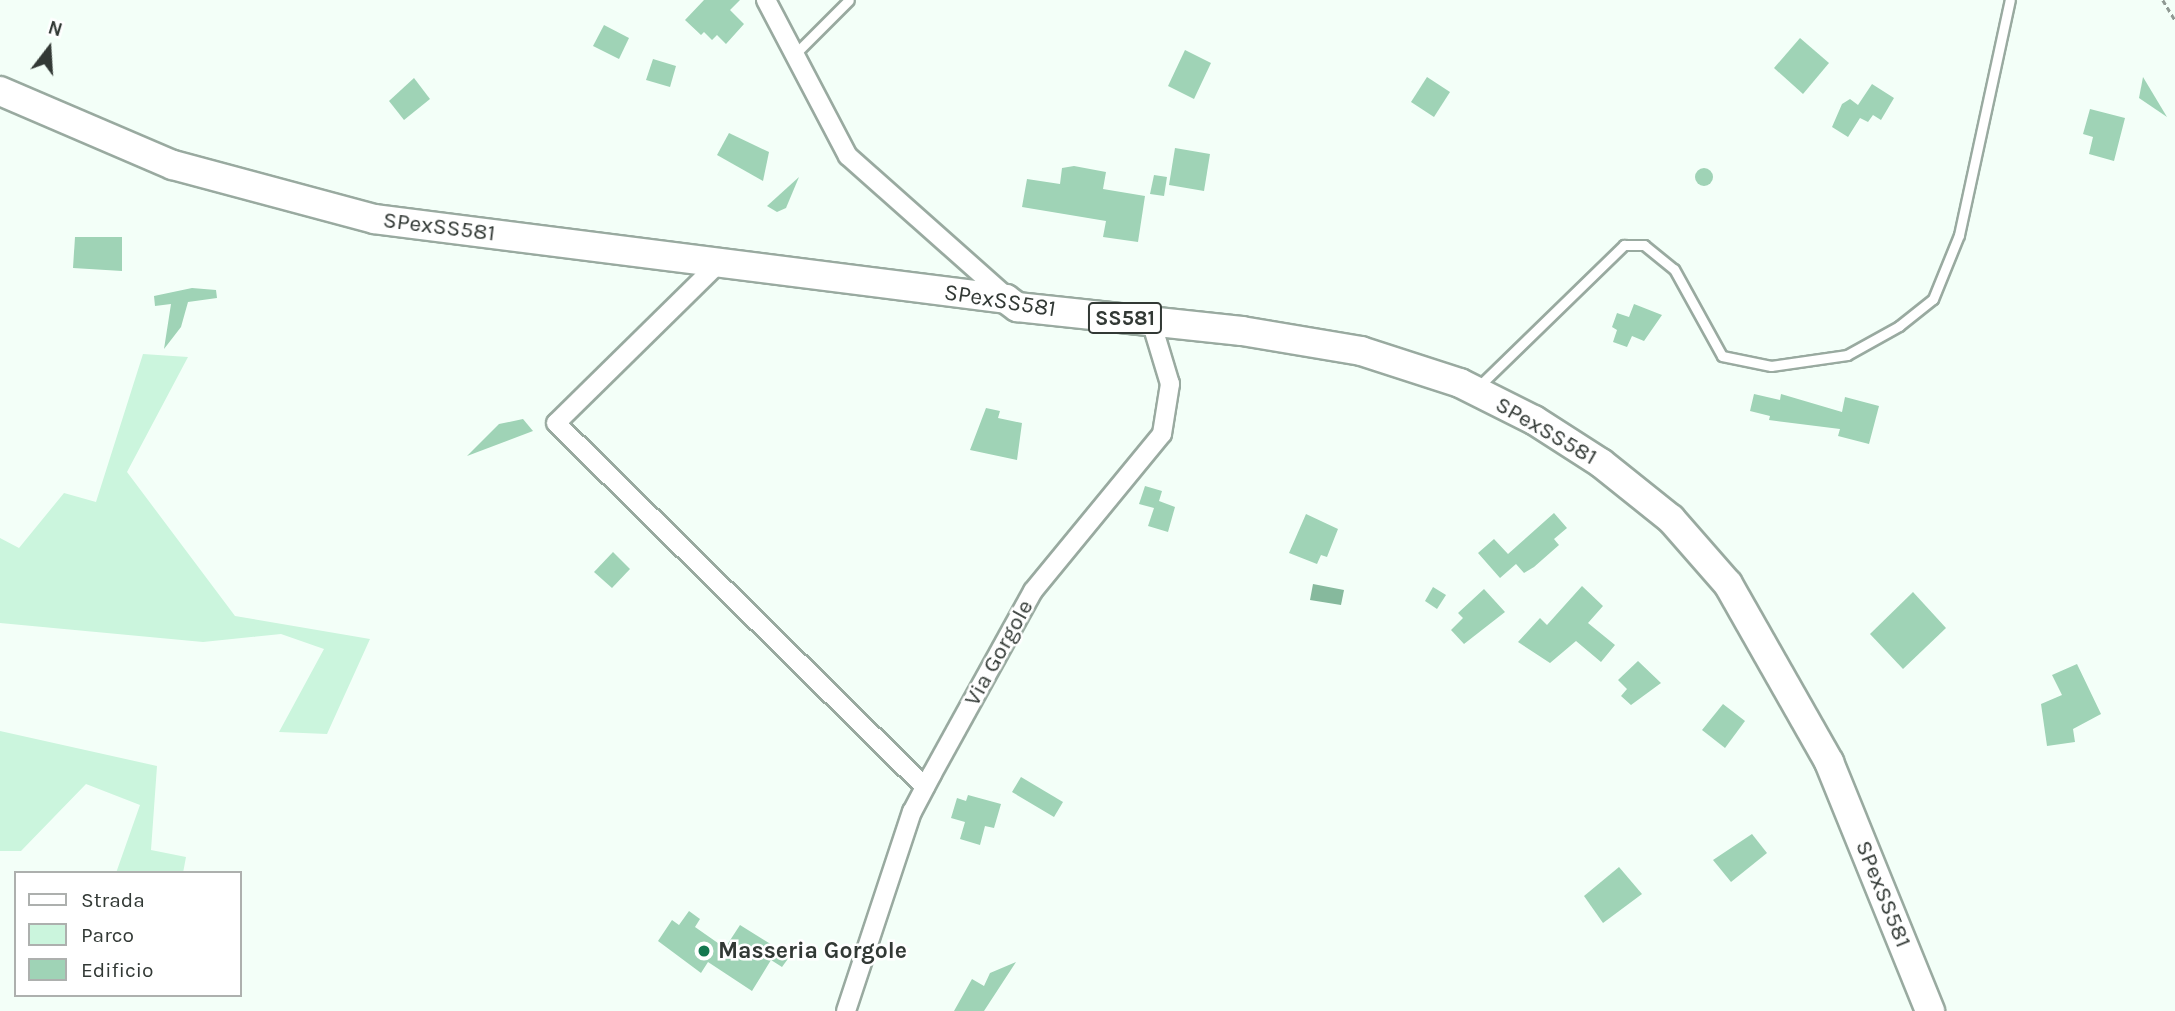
<!DOCTYPE html>
<html>
<head>
<meta charset="utf-8">
<style>
  body { margin:0 }
  #map { position:relative; width:2175px; height:1011px; overflow:hidden; background:#f3fff8; font-family:Karla,sans-serif }
  div>[style] { position:absolute }
  [style*='--x'] { left:calc(var(--x)*1px); top:calc(var(--y)*1px); width:calc(var(--w)*1px); rotate:calc(var(--a)*1deg) }
  .green>* { inset:0; background:#cbf5dd }
  .water>* { inset:0; background:#86b99d }
  .building>* { inset:0; background:#9fd3b6 }
  .round { border-radius:50% }
  .path>* { height:2.5px; margin-top:-1.25px; transform-origin:0; background:repeating-linear-gradient(90deg,#8f9993 0 5px,transparent 0 8.5px) }
  .roads { filter:drop-shadow(2px 0 #99aaa0) drop-shadow(-2px 0 #99aaa0) drop-shadow(0 2px #99aaa0) drop-shadow(0 -2px #99aaa0) }
  .lane>* { height:9px; margin:-4.5px; padding:0 4.5px; transform-origin:4.5px; border-radius:4.5px; background:#fff }
  .street>* { height:18px; margin:-9px; padding:0 9px; transform-origin:9px; border-radius:9px; background:#fff }
  .primary>* { height:28px; margin:-14px; padding:0 14px; transform-origin:14px; border-radius:14px; background:#fff }
  .dots>* { width:19px; height:19px; translate:-50% -50%; box-sizing:border-box; border:4px solid #fff; border-radius:50% }
  span { translate:-50% -50%; white-space:nowrap; text-align:center; line-height:1.15; -webkit-text-stroke:5px #fff; paint-order:stroke }
  .shield-label span { padding:2px 5px; background:#fff; border:2px solid; border-radius:5px; -webkit-text-stroke-width:0 }
  .shield-label { font-size:21px; color:#323935; font-weight:700 }
  .street-label { font-size:23px; color:#323935 }
  .poi-label { font-size:23px; color:#323935; font-weight:700 }
  .left { translate:0 -50%; text-align:left }
  .legend { position:absolute; left:14px; top:871px; width:228px; height:126px; box-sizing:border-box; background:#fff; border:2px solid #adb0ae; margin:0; padding:9px 12px; list-style:none; font-size:21px; color:#323935 }
  .legend li { display:flex; align-items:center; gap:14px; height:35px }
  .legend b { width:35px; border:2px solid #adb0ae }
  .north { position:absolute; left:14px; top:14px; width:70px; height:70px; -webkit-text-stroke:5px #fff; paint-order:stroke; rotate:17deg; font-size:19px; font-weight:700; line-height:28px; text-align:center; color:#323935 }
  .north::after { content:''; display:block; margin:auto; width:24px; height:32px; background:#323935; clip-path:polygon(50% 0,100% 100%,50% 72%,0 100%) }
</style>
</head>
<body>
<div id="map">
  <div class="green">
    <i style="clip-path:polygon(143px 354px,188px 357px,127px 472px,235px 616px,370px 639px,327px 734px,279px 732px,324px 649px,281px 634px,203px 642px,0 623px,0 538px,19px 548px,64px 493px,96px 502px)"></i>
    <i style="clip-path:polygon(0 731px,157px 766px,151px 850px,186px 857px,183px 873px,116px 873px,140px 805px,86px 784px,21px 851px,0 851px)"></i>
  </div>
  <div class="water">
    <i style="clip-path:polygon(1313px 584px,1344px 590px,1341px 605px,1310px 600px)"></i>
  </div>
  <div class="building">
    <i style="clip-path:polygon(704px 0,740px 0,730px 10px,744px 24px,726px 44px,717px 35px,712px 40px,704px 32px,701px 35px,685px 20px)"></i>
    <i style="clip-path:polygon(604px 25px,629px 38px,619px 59px,593px 46px)"></i>
    <i style="clip-path:polygon(1800px 38px,1829px 63px,1803px 94px,1774px 68px)"></i>
    <i style="clip-path:polygon(1185px 50px,1211px 63px,1194px 99px,1168px 86px)"></i>
    <i style="clip-path:polygon(653px 59px,676px 66px,670px 87px,646px 80px)"></i>
    <i style="clip-path:polygon(1427px 77px,1450px 92px,1434px 117px,1411px 102px)"></i>
    <i style="clip-path:polygon(2143px 77px,2167px 117px,2139px 98px)"></i>
    <i style="clip-path:polygon(414px 78px,430px 99px,404px 120px,389px 101px)"></i>
    <i style="clip-path:polygon(1872px 84px,1894px 98px,1881px 120px,1873px 115px,1868px 122px,1860px 118px,1848px 137px,1832px 127px,1842px 104px,1850px 99px,1858px 105px)"></i>
    <i style="clip-path:polygon(2090px 109px,2125px 118px,2114px 161px,2089px 154px,2093px 137px,2083px 134px)"></i>
    <i style="clip-path:polygon(729px 133px,769px 152px,763px 181px,717px 155px)"></i>
    <i style="clip-path:polygon(1175px 148px,1210px 154px,1204px 191px,1169px 185px)"></i>
    <i style="clip-path:polygon(1074px 166px,1106px 172px,1103px 189px,1145px 196px,1138px 242px,1103px 237px,1106px 221px,1022px 207px,1027px 179px,1060px 184px,1062px 168px)"></i>
    <i class="round" style="left:1695px;top:168px;width:18px;height:18px"></i>
    <i style="clip-path:polygon(1154px 175px,1167px 177px,1164px 196px,1150px 194px)"></i>
    <i style="clip-path:polygon(799px 177px,786px 208px,777px 212px,767px 206px)"></i>
    <i style="clip-path:polygon(75px 237px,122px 237px,122px 271px,73px 268px)"></i>
    <i style="clip-path:polygon(192px 288px,216px 290px,217px 298px,188px 302px,181px 327px,164px 349px,171px 304px,155px 306px,154px 296px)"></i>
    <i style="clip-path:polygon(1634px 304px,1662px 315px,1644px 341px,1632px 336px,1627px 347px,1613px 342px,1617px 330px,1612px 327px,1617px 313px,1629px 317px)"></i>
    <i style="clip-path:polygon(1754px 394px,1780px 400px,1781px 394px,1842px 412px,1845px 397px,1879px 406px,1869px 444px,1838px 436px,1840px 429px,1769px 420px,1770px 416px,1750px 411px)"></i>
    <i style="clip-path:polygon(986px 408px,1000px 411px,998px 418px,1022px 423px,1017px 460px,970px 450px)"></i>
    <i style="clip-path:polygon(523px 419px,533px 431px,467px 456px,499px 424px)"></i>
    <i style="clip-path:polygon(1145px 486px,1162px 491px,1159px 501px,1175px 507px,1168px 532px,1148px 526px,1154px 508px,1139px 504px)"></i>
    <i style="clip-path:polygon(1554px 513px,1567px 528px,1554px 539px,1559px 545px,1534px 567px,1524px 573px,1516px 564px,1500px 578px,1478px 553px,1494px 539px,1508px 554px)"></i>
    <i style="clip-path:polygon(1306px 514px,1338px 529px,1327px 557px,1321px 555px,1317px 564px,1289px 553px)"></i>
    <i style="clip-path:polygon(613px 552px,630px 569px,612px 588px,594px 572px)"></i>
    <i style="clip-path:polygon(1582px 586px,1603px 606px,1588px 623px,1615px 645px,1601px 662px,1576px 641px,1550px 663px,1518px 642px,1540px 618px,1547px 625px)"></i>
    <i style="clip-path:polygon(1433px 587px,1446px 595px,1437px 609px,1425px 601px)"></i>
    <i style="clip-path:polygon(1484px 589px,1505px 612px,1464px 644px,1451px 630px,1463px 618px,1458px 613px)"></i>
    <i style="clip-path:polygon(1913px 592px,1946px 628px,1903px 669px,1870px 634px)"></i>
    <i style="clip-path:polygon(1638px 661px,1661px 683px,1631px 705px,1621px 696px,1627px 689px,1618px 680px)"></i>
    <i style="clip-path:polygon(2077px 664px,2101px 714px,2073px 729px,2075px 742px,2047px 746px,2041px 704px,2062px 695px,2052px 675px)"></i>
    <i style="clip-path:polygon(1723px 704px,1745px 721px,1725px 748px,1702px 730px)"></i>
    <i style="clip-path:polygon(1021px 777px,1063px 802px,1054px 817px,1012px 792px)"></i>
    <i style="clip-path:polygon(968px 795px,1001px 804px,994px 828px,985px 826px,980px 845px,960px 839px,965px 822px,951px 818px,957px 798px,966px 801px)"></i>
    <i style="clip-path:polygon(1752px 834px,1767px 853px,1731px 882px,1713px 860px)"></i>
    <i style="clip-path:polygon(1619px 867px,1642px 894px,1603px 923px,1584px 896px)"></i>
    <i style="clip-path:polygon(689px 911px,700px 919px,695px 927px,725px 948px,740px 925px,790px 956px,782px 967px,771px 960px,752px 991px,708px 962px,701px 973px,658px 941px,672px 920px,679px 925px)"></i>
    <i style="clip-path:polygon(1016px 962px,984px 1011px,954px 1011px,972px 979px,984px 986px,990px 973px)"></i>
  </div>
  <div class="path">
    <i style="--x:2163;--y:0;--w:23;--a:59"></i>
  </div>
  <div class="roads">
    <div class="lane">
      <i style="--x:795;--y:54;--w:76;--a:-45"></i>
      <i style="--x:1478;--y:387;--w:204;--a:-44.2"></i>
      <i style="--x:1624;--y:245;--w:20;--a:0"></i>
      <i style="--x:1644;--y:245;--w:38;--a:39"></i>
      <i style="--x:1674;--y:269;--w:99;--a:61.1"></i>
      <i style="--x:1722;--y:356;--w:50;--a:11.5"></i>
      <i style="--x:1771;--y:366;--w:77;--a:-8.2"></i>
      <i style="--x:1847;--y:355;--w:60;--a:-29.1"></i>
      <i style="--x:1899;--y:326;--w:43;--a:-38.5"></i>
      <i style="--x:1933;--y:299;--w:69;--a:-67.9"></i>
      <i style="--x:1959;--y:235;--w:240;--a:-77.8"></i>
    </div>
    <div class="street">
      <i style="--x:766;--y:0;--w:176;--a:62.3"></i>
      <i style="--x:848;--y:156;--w:213;--a:41.6"></i>
      <i style="--x:719;--y:263;--w:228;--a:135.5"></i>
      <i style="--x:556;--y:423;--w:518;--a:44.61"></i>
      <i style="--x:846;--y:1011;--w:210;--a:-71.7"></i>
      <i style="--x:912;--y:812;--w:43;--a:-62.2"></i>
      <i style="--x:932;--y:774;--w:209;--a:-61.1"></i>
      <i style="--x:1033;--y:591;--w:203;--a:-50.6"></i>
      <i style="--x:1162;--y:434;--w:51;--a:-80.9"></i>
      <i style="--x:1170;--y:384;--w:66;--a:-106.8"></i>
    </div>
    <div class="primary">
      <i style="--x:0;--y:91;--w:188;--a:23.2"></i>
      <i style="--x:173;--y:165;--w:208;--a:15"></i>
      <i style="--x:374;--y:219;--w:637;--a:7.21"></i>
      <i style="--x:1006;--y:299;--w:14;--a:36"></i>
      <i style="--x:1017;--y:307;--w:226;--a:6.1"></i>
      <i style="--x:1242;--y:331;--w:121;--a:9.5"></i>
      <i style="--x:1361;--y:351;--w:104;--a:17.9"></i>
      <i style="--x:1460;--y:383;--w:83;--a:26.6"></i>
      <i style="--x:1534;--y:420;--w:80;--a:32.7"></i>
      <i style="--x:1601;--y:463;--w:90;--a:38.7"></i>
      <i style="--x:1671;--y:519;--w:86;--a:48.8"></i>
      <i style="--x:1728;--y:584;--w:205;--a:60.4"></i>
      <i style="--x:1829;--y:762;--w:269;--a:67.9"></i>
    </div>
  </div>
  <div class="dots">
    <i style="left:704px;top:951px;background:#14774f"></i>
  </div>
  <div class="shield-label">
    <span style="left:1125px;top:318px">SS581</span>
  </div>
  <div class="street-label">
    <span style="left:439px;top:227px;rotate:7deg">SPexSS581</span>
    <span style="left:1000px;top:301px;rotate:9deg">SPexSS581</span>
    <span style="left:1546px;top:431px;rotate:30deg">SPexSS581</span>
    <span style="left:999px;top:653px;rotate:-61deg">Via Gorgole</span>
    <span style="left:1883px;top:894px;rotate:68deg">SPexSS581</span>
  </div>
  <div class="poi-label">
    <span class="left" style="left:718px;top:951px">Masseria Gorgole</span>
  </div>
  <ul class="legend">
  <li><b style="height:9px;background:#fff"></b>Strada</li>
  <li><b style="height:19px;background:#cbf5dd"></b>Parco</li>
  <li><b style="height:19px;background:#9fd3b6"></b>Edificio</li>
  </ul>
  <div class="north">N</div>
</div>
</body>
</html>
